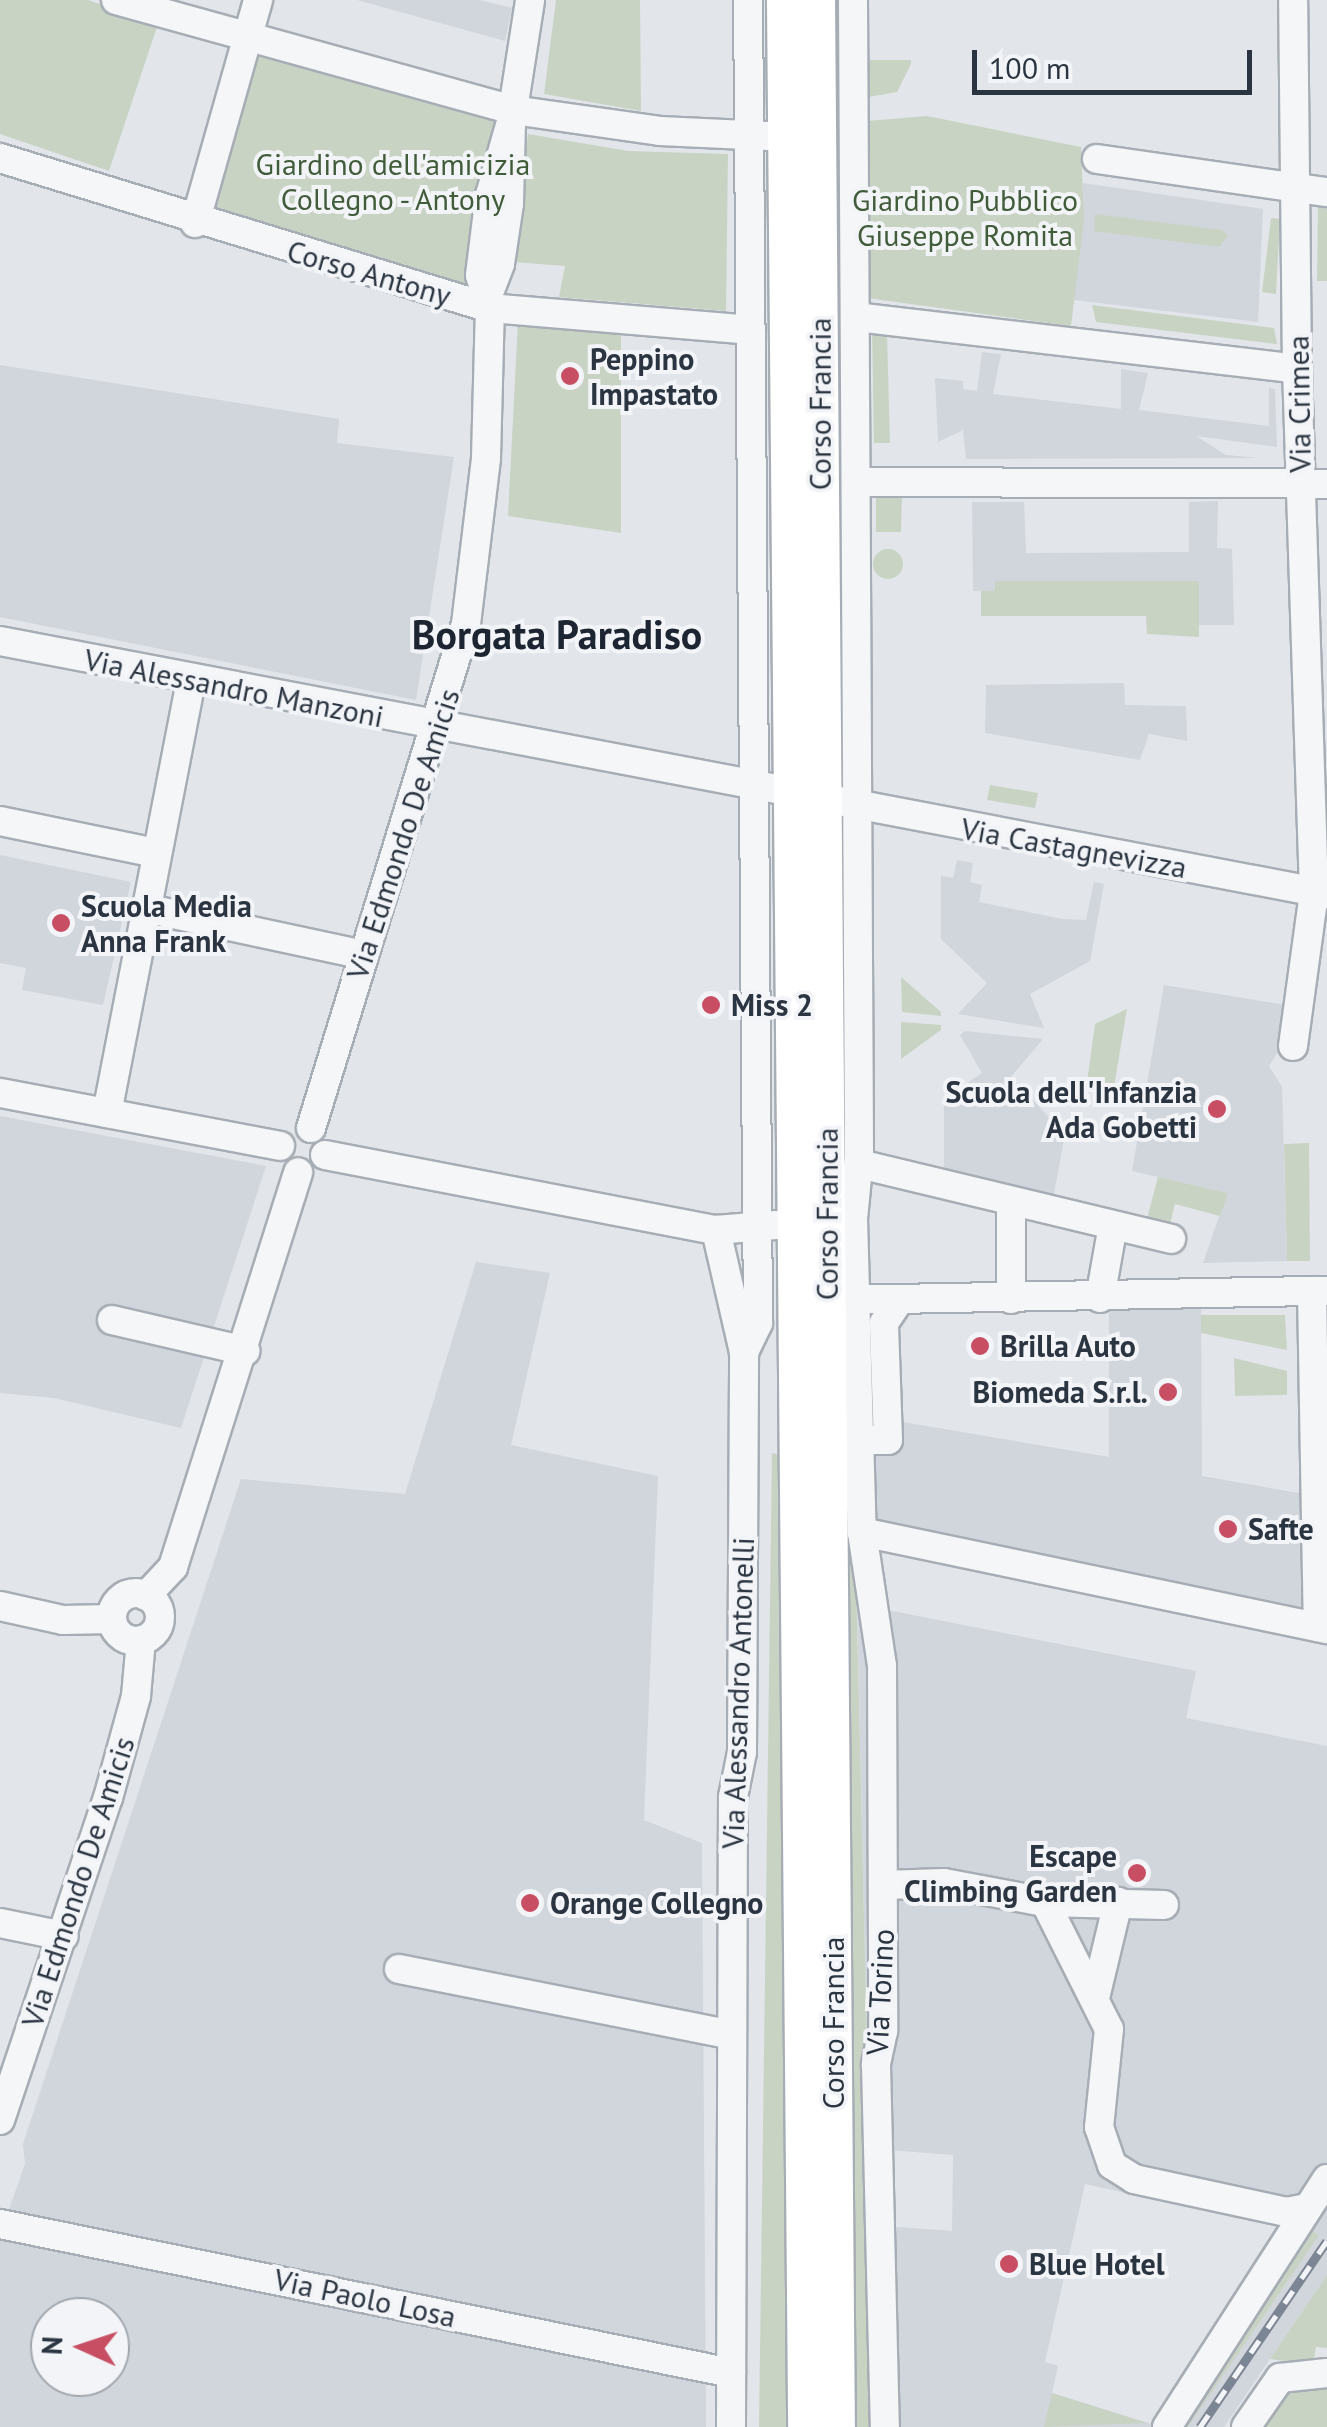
<!DOCTYPE html>
<html>
<head>
<meta charset="utf-8">
<style>
  body { margin:0 }
  #map { position:relative; width:1327px; height:2427px; overflow:hidden; background:#e2e6ea; font-family:"PT Sans",sans-serif }
  div>[style] { position:absolute }
  [style*='--x'] { left:calc(var(--x)*1px); top:calc(var(--y)*1px); width:calc(var(--w)*1px); rotate:calc(var(--a)*1deg) }
  .built>* { inset:0; background:#d1d5dc }
  .green>* { inset:0; background:#c8d3c4 }
  .round { border-radius:50% }
  .roads { filter:drop-shadow(2px 0 #a7adb4) drop-shadow(-2px 0 #a7adb4) drop-shadow(0 2px #a7adb4) drop-shadow(0 -2px #a7adb4) }
  .minor>* { height:28px; margin:-14px; padding:0 14px; transform-origin:14px; border-radius:14px; background:#f5f6f8 }
  .minor>.ring { margin:-14px; padding:0; box-sizing:content-box; background:none; border:28px solid #f5f6f8; border-radius:50% }
  .major>* { height:35px; margin:-17.5px; padding:0 17.5px; transform-origin:17.5px; border-radius:17.5px; background:#fff }
  .rail>* { height:9px; margin-top:-4.5px; transform-origin:0; background:repeating-linear-gradient(90deg,#f2f4f7 0 15px,#7c8593 0 30px); box-sizing:border-box; border-block:2px solid #7c8593 }
  .dots>* { width:28px; height:28px; translate:-50% -50%; box-sizing:border-box; border:5px solid #f2f4f7; border-radius:50% }
  span { translate:-50% -50%; white-space:nowrap; text-align:center; line-height:1.15; -webkit-text-stroke:8px #f2f4f7; paint-order:stroke }
  .park-label { font-size:30px; color:#405c39 }
  .street-label { font-size:30px; color:#2b3441 }
  .poi-label { font-size:30px; color:#2b3441; font-weight:700 }
  .left { translate:0 -50%; text-align:left }
  .right { translate:-100% -50%; text-align:right }
  .district-label { font-size:40px; color:#1d2532; font-weight:700 }
  .north { position:absolute; left:30px; top:2297px; width:100px; height:100px; box-sizing:border-box; background:#f2f4f7; border:2px solid #a2a7ae; border-radius:50%; rotate:273deg; font-size:28px; font-weight:700; line-height:40px; text-align:center; color:#2b3441 }
  .north::after { content:''; display:block; margin:auto; width:35px; height:45px; background:#c84e63; clip-path:polygon(50% 0,100% 100%,50% 72%,0 100%) }
  .scale { position:absolute; left:972px; top:50px; width:280px; height:45px; box-sizing:border-box; border:5px solid #2b3441; border-top:0; padding-left:12px; font-size:30px; line-height:35px; white-space:nowrap; color:#2b3441; -webkit-text-stroke:8px #f2f4f7; paint-order:stroke }
</style>
</head>
<body>
<div id="map">
  <div class="built">
    <i style="clip-path:polygon(357px 0,480px 0,512px 8px,505px 41px)"></i>
    <i style="clip-path:polygon(1083px 183px,1263px 209px,1258px 322px,1074px 300px)"></i>
    <i style="clip-path:polygon(982px 352px,1001px 354px,993px 394px,1121px 409px,1121px 369px,1148px 373px,1139px 410px,1269px 426px,1269px 388px,1275px 389px,1277px 447px,1196px 436px,1226px 455px,1260px 458px,966px 459px,963px 430px,938px 442px,935px 378px,963px 381px,963px 389px,977px 391px)"></i>
    <i style="clip-path:polygon(0 365px,339px 419px,337px 443px,454px 457px,416px 700px,0 617px)"></i>
    <i style="clip-path:polygon(1218px 501px,1217px 548px,1232px 549px,1234px 625px,1199px 625px,1198px 581px,996px 581px,995px 591px,973px 591px,972px 502px,1024px 502px,1026px 553px,1189px 552px,1189px 502px)"></i>
    <i style="clip-path:polygon(1124px 683px,1125px 705px,1186px 706px,1187px 741px,1149px 734px,1140px 760px,985px 733px,986px 685px)"></i>
    <i style="clip-path:polygon(0 855px,131px 882px,103px 1005px,22px 990px,26px 968px,0 963px)"></i>
    <i style="clip-path:polygon(957px 860px,973px 863px,970px 882px,982px 885px,979px 902px,1062px 919px,1086px 920px,1094px 882px,1104px 884px,1090px 961px,1030px 994px,1044px 1028px,958px 1014px,987px 983px,941px 939px,941px 876px,953px 878px)"></i>
    <i style="clip-path:polygon(1164px 985px,1286px 1005px,1284px 1042px,1269px 1066px,1282px 1087px,1287px 1261px,1203px 1263px,1227px 1193px,1132px 1171px)"></i>
    <i style="clip-path:polygon(965px 1031px,1043px 1039px,1011px 1077px,1065px 1134px,1053px 1199px,944px 1172px,944px 1099px,982px 1073px,960px 1035px)"></i>
    <i style="clip-path:polygon(0 1116px,266px 1166px,181px 1428px,54px 1398px,0 1393px)"></i>
    <i style="clip-path:polygon(evenodd,476px 1262px,550px 1273px,511px 1445px,658px 1476px,644px 1820px,702px 1843px,706px 2427px,0 2427px,0 2235px,25px 2164px,23px 2144px,241px 1479px,405px 1494px,476px 1262px,50px 2317px,110px 2317px,110px 2377px,50px 2377px,50px 2317px)"></i>
    <i style="clip-path:polygon(1109px 1303px,1201px 1303px,1202px 1476px,1310px 1495px,1312px 1622px,855px 1527px,832px 1462px,832px 1410px,1109px 1457px)"></i>
    <i style="clip-path:polygon(857px 1604px,1196px 1671px,1186px 1718px,1327px 1746px,1327px 2275px,1224px 2427px,1188px 2427px,1318px 2235px,1085px 2184px,1045px 2362px,1058px 2366px,1052px 2393px,1161px 2427px,876px 2427px,871px 2225px,952px 2231px,953px 2155px,889px 2150px,869px 2141px)"></i>
  </div>
  <div class="green">
    <i style="clip-path:polygon(0 0,88px 0,158px 24px,109px 171px,0 134px)"></i>
    <i style="clip-path:polygon(556px 0,640px 0,641px 111px,544px 94px)"></i>
    <i style="clip-path:polygon(256px 55px,500px 121px,463px 291px,207px 217px)"></i>
    <i style="clip-path:polygon(862px 60px,911px 60px,911px 64px,897px 92px,863px 98px)"></i>
    <i style="clip-path:polygon(927px 116px,1081px 147px,1084px 220px,1071px 326px,867px 298px,868px 121px)"></i>
    <i style="clip-path:polygon(528px 134px,628px 151px,728px 154px,726px 311px,559px 297px,565px 266px,513px 262px)"></i>
    <i style="clip-path:polygon(1318px 207px,1327px 209px,1327px 281px,1317px 281px)"></i>
    <i style="clip-path:polygon(1095px 214px,1222px 230px,1228px 236px,1219px 247px,1094px 231px)"></i>
    <i style="clip-path:polygon(1271px 218px,1280px 219px,1276px 294px,1262px 292px)"></i>
    <i style="clip-path:polygon(1092px 305px,1274px 328px,1277px 344px,1096px 322px)"></i>
    <i style="clip-path:polygon(518px 321px,621px 328px,621px 533px,508px 516px)"></i>
    <i style="clip-path:polygon(872px 331px,887px 334px,890px 443px,874px 443px)"></i>
    <i style="clip-path:polygon(876px 496px,902px 496px,901px 532px,876px 532px)"></i>
    <i class="round" style="left:873px;top:549px;width:30px;height:30px"></i>
    <i style="clip-path:polygon(995px 581px,1199px 581px,1199px 637px,1147px 634px,1146px 616px,981px 616px,981px 591px,995px 591px)"></i>
    <i style="clip-path:polygon(990px 785px,1038px 793px,1035px 808px,987px 800px)"></i>
    <i style="clip-path:polygon(901px 977px,941px 1012px,941px 1016px,902px 1012px)"></i>
    <i style="clip-path:polygon(1127px 1009px,1111px 1105px,1087px 1082px,1095px 1024px)"></i>
    <i style="clip-path:polygon(901px 1022px,941px 1025px,941px 1030px,901px 1059px)"></i>
    <i style="clip-path:polygon(1309px 1143px,1310px 1261px,1287px 1261px,1284px 1144px)"></i>
    <i style="clip-path:polygon(1158px 1177px,1228px 1193px,1220px 1216px,1175px 1204px,1168px 1232px,1145px 1226px)"></i>
    <i style="clip-path:polygon(1201px 1315px,1285px 1315px,1287px 1350px,1201px 1333px)"></i>
    <i style="clip-path:polygon(1234px 1358px,1287px 1371px,1287px 1395px,1235px 1396px)"></i>
    <i style="clip-path:polygon(772px 1453px,783px 1456px,791px 2427px,759px 2427px)"></i>
    <i style="clip-path:polygon(849px 1503px,855px 1535px,876px 2427px,853px 2427px)"></i>
    <i style="clip-path:polygon(1312px 2231px,1319px 2235px,1188px 2427px,1175px 2427px)"></i>
    <i style="clip-path:polygon(1327px 2275px,1327px 2348px,1316px 2347px,1313px 2365px,1270px 2359px)"></i>
    <i style="clip-path:polygon(1327px 2383px,1327px 2427px,1264px 2427px,1259px 2420px,1283px 2385px)"></i>
    <i style="clip-path:polygon(1052px 2393px,1147px 2423px,1044px 2427px)"></i>
  </div>
  <div class="roads">
    <div class="minor">
      <i style="--x:116;--y:0;--w:412;--a:15.5"></i>
      <i style="--x:513;--y:110;--w:148;--a:8.1"></i>
      <i style="--x:660;--y:131;--w:108;--a:2.7"></i>
      <i style="--x:853;--y:0;--w:1157;--a:89.7"></i>
      <i style="--x:859;--y:1157;--w:62;--a:95.5"></i>
      <i style="--x:853;--y:1219;--w:313;--a:88.4"></i>
      <i style="--x:862;--y:1532;--w:135;--a:81.5"></i>
      <i style="--x:882;--y:1666;--w:365;--a:89.8"></i>
      <i style="--x:883;--y:2031;--w:35;--a:102"></i>
      <i style="--x:876;--y:2065;--w:362;--a:88.6"></i>
      <i style="--x:0;--y:158;--w:512;--a:17.02"></i>
      <i style="--x:490;--y:308;--w:261;--a:4.8"></i>
      <i style="--x:1097;--y:159;--w:232;--a:8.2"></i>
      <i style="--x:195;--y:223;--w:232;--a:-74.2"></i>
      <i style="--x:487;--y:298;--w:36;--a:-69"></i>
      <i style="--x:500;--y:264;--w:61;--a:-81.5"></i>
      <i style="--x:509;--y:204;--w:82;--a:-88.6"></i>
      <i style="--x:511;--y:122;--w:123;--a:-81.1"></i>
      <i style="--x:856;--y:317;--w:444;--a:6.7"></i>
      <i style="--x:856;--y:482;--w:471;--a:0.2"></i>
      <i style="--x:0;--y:641;--w:1351;--a:10.79"></i>
      <i style="--x:0;--y:821;--w:159;--a:11.6"></i>
      <i style="--x:145;--y:908;--w:224;--a:12.1"></i>
      <i style="--x:1293;--y:1046;--w:155;--a:-82.2"></i>
      <i style="--x:1314;--y:892;--w:523;--a:-91.86"></i>
      <i style="--x:1297;--y:369;--w:369;--a:-90.6"></i>
      <i style="--x:0;--y:1093;--w:285;--a:10.7"></i>
      <i style="--x:107;--y:1113;--w:441;--a:-79"></i>
      <i style="--x:311;--y:1128;--w:527;--a:-72.91"></i>
      <i style="--x:466;--y:624;--w:167;--a:-83.1"></i>
      <i style="--x:486;--y:458;--w:150;--a:-88.5"></i>
      <i style="--x:490;--y:308;--w:34;--a:-107"></i>
      <i style="--x:480;--y:275;--w:81;--a:-82.9"></i>
      <i style="--x:490;--y:195;--w:76;--a:-74"></i>
      <i style="--x:325;--y:1155;--w:398;--a:10.9"></i>
      <i style="--x:716;--y:1230;--w:60;--a:-4.8"></i>
      <i style="--x:859;--y:1164;--w:321;--a:13.5"></i>
      <i style="--x:716;--y:1230;--w:125;--a:77.1"></i>
      <i style="--x:1312;--y:1291;--w:336;--a:89"></i>
      <i style="--x:1100;--y:1298;--w:63;--a:-79.9"></i>
      <i style="--x:1011;--y:1299;--w:96;--a:-90"></i>
      <i style="--x:842;--y:1300;--w:485;--a:-1.1"></i>
      <i style="--x:112;--y:1320;--w:137;--a:13.1"></i>
      <i style="--x:861;--y:1440;--w:27;--a:0"></i>
      <i style="--x:888;--y:1440;--w:117;--a:-92"></i>
      <i style="--x:884;--y:1323;--w:29;--a:-56"></i>
      <i style="--x:862;--y:1532;--w:475;--a:11.8"></i>
      <i class="ring" style="left:112px;top:1593px;width:20px;height:20px"></i>
      <i style="--x:146;--y:1596;--w:40;--a:-47"></i>
      <i style="--x:173;--y:1567;--w:414;--a:-72.4"></i>
      <i style="--x:0;--y:1606;--w:65;--a:12.5"></i>
      <i style="--x:63;--y:1620;--w:49;--a:-1.2"></i>
      <i style="--x:884;--y:1885;--w:60;--a:-1.9"></i>
      <i style="--x:944;--y:1883;--w:103;--a:10.7"></i>
      <i style="--x:1045;--y:1902;--w:119;--a:1.4"></i>
      <i style="--x:1045;--y:1902;--w:142;--a:63.3"></i>
      <i style="--x:1109;--y:2029;--w:99;--a:95.8"></i>
      <i style="--x:1099;--y:2127;--w:40;--a:71.1"></i>
      <i style="--x:1112;--y:2165;--w:26;--a:32"></i>
      <i style="--x:1134;--y:2179;--w:156;--a:12.2"></i>
      <i style="--x:1286;--y:2212;--w:20;--a:-11"></i>
      <i style="--x:0;--y:1923;--w:65;--a:11.5"></i>
      <i style="--x:399;--y:1969;--w:339;--a:11.2"></i>
      <i style="--x:1095;--y:1998;--w:99;--a:-76.5"></i>
      <i style="--x:0;--y:2120;--w:340;--a:-71.5"></i>
      <i style="--x:108;--y:1798;--w:106;--a:-74.6"></i>
      <i style="--x:136;--y:1696;--w:56;--a:-84.9"></i>
      <i style="--x:0;--y:2224;--w:746;--a:11.52"></i>
      <i style="--x:731;--y:2427;--w:630;--a:-89.82"></i>
      <i style="--x:733;--y:1797;--w:46;--a:-78.7"></i>
      <i style="--x:742;--y:1752;--w:400;--a:-89.7"></i>
      <i style="--x:744;--y:1352;--w:32;--a:-64"></i>
      <i style="--x:758;--y:1323;--w:1323;--a:-90.43"></i>
      <i style="--x:1167;--y:2427;--w:295;--a:-57.2"></i>
      <i style="--x:1246;--y:2427;--w:60;--a:-55.2"></i>
      <i style="--x:1280;--y:2378;--w:47;--a:-6.1"></i>
    </div>
    <div class="major">
      <i style="--x:784;--y:0;--w:2427;--a:89.5"></i>
      <i style="--x:817;--y:0;--w:2427;--a:89.53"></i>
    </div>
  </div>
  <div class="rail">
    <i style="--x:1200;--y:2427;--w:225;--a:-55.7"></i>
  </div>
  <div class="dots">
    <i style="left:570px;top:376px;background:#c84e63"></i>
    <i style="left:61px;top:923px;background:#c84e63"></i>
    <i style="left:711px;top:1005px;background:#c84e63"></i>
    <i style="left:1217px;top:1109px;background:#c84e63"></i>
    <i style="left:980px;top:1346px;background:#c84e63"></i>
    <i style="left:1168px;top:1392px;background:#c84e63"></i>
    <i style="left:1228px;top:1529px;background:#c84e63"></i>
    <i style="left:1137px;top:1873px;background:#c84e63"></i>
    <i style="left:530px;top:1903px;background:#c84e63"></i>
    <i style="left:1009px;top:2264px;background:#c84e63"></i>
  </div>
  <div class="park-label">
    <span style="left:393px;top:181px">Giardino dell'amicizia<br>Collegno - Antony</span>
    <span style="left:965px;top:217px">Giardino Pubblico<br>Giuseppe Romita</span>
  </div>
  <div class="street-label">
    <span style="left:369px;top:273px;rotate:16deg">Corso Antony</span>
    <span style="left:820px;top:404px;rotate:-90deg">Corso Francia</span>
    <span style="left:1299px;top:404px;rotate:-91deg">Via Crimea</span>
    <span style="left:234px;top:688px;rotate:11deg">Via Alessandro Manzoni</span>
    <span style="left:403px;top:834px;rotate:-72deg">Via Edmondo De Amicis</span>
    <span style="left:1074px;top:848px;rotate:10deg">Via Castagnevizza</span>
    <span style="left:827px;top:1214px;rotate:-90deg">Corso Francia</span>
    <span style="left:738px;top:1693px;rotate:-88deg">Via Alessandro Antonelli</span>
    <span style="left:78px;top:1882px;rotate:-72deg">Via Edmondo De Amicis</span>
    <span style="left:880px;top:1992px;rotate:-87deg">Via Torino</span>
    <span style="left:833px;top:2023px;rotate:-90deg">Corso Francia</span>
    <span style="left:365px;top:2298px;rotate:12deg">Via Paolo Losa</span>
  </div>
  <div class="poi-label">
    <span class="left" style="left:590px;top:376px">Peppino<br>Impastato</span>
    <span class="left" style="left:81px;top:923px">Scuola Media<br>Anna Frank</span>
    <span class="left" style="left:731px;top:1005px">Miss 2</span>
    <span class="right" style="left:1197px;top:1109px">Scuola dell'Infanzia<br>Ada Gobetti</span>
    <span class="left" style="left:1000px;top:1346px">Brilla Auto</span>
    <span class="right" style="left:1148px;top:1392px">Biomeda S.r.l.</span>
    <span class="left" style="left:1248px;top:1529px">Safte</span>
    <span class="right" style="left:1117px;top:1873px">Escape<br>Climbing Garden</span>
    <span class="left" style="left:550px;top:1903px">Orange Collegno</span>
    <span class="left" style="left:1029px;top:2264px">Blue Hotel</span>
  </div>
  <div class="district-label">
    <span style="left:557px;top:634px">Borgata Paradiso</span>
  </div>
  <div class="north">N</div>
  <div class="scale">100 m</div>
</div>
</body>
</html>
